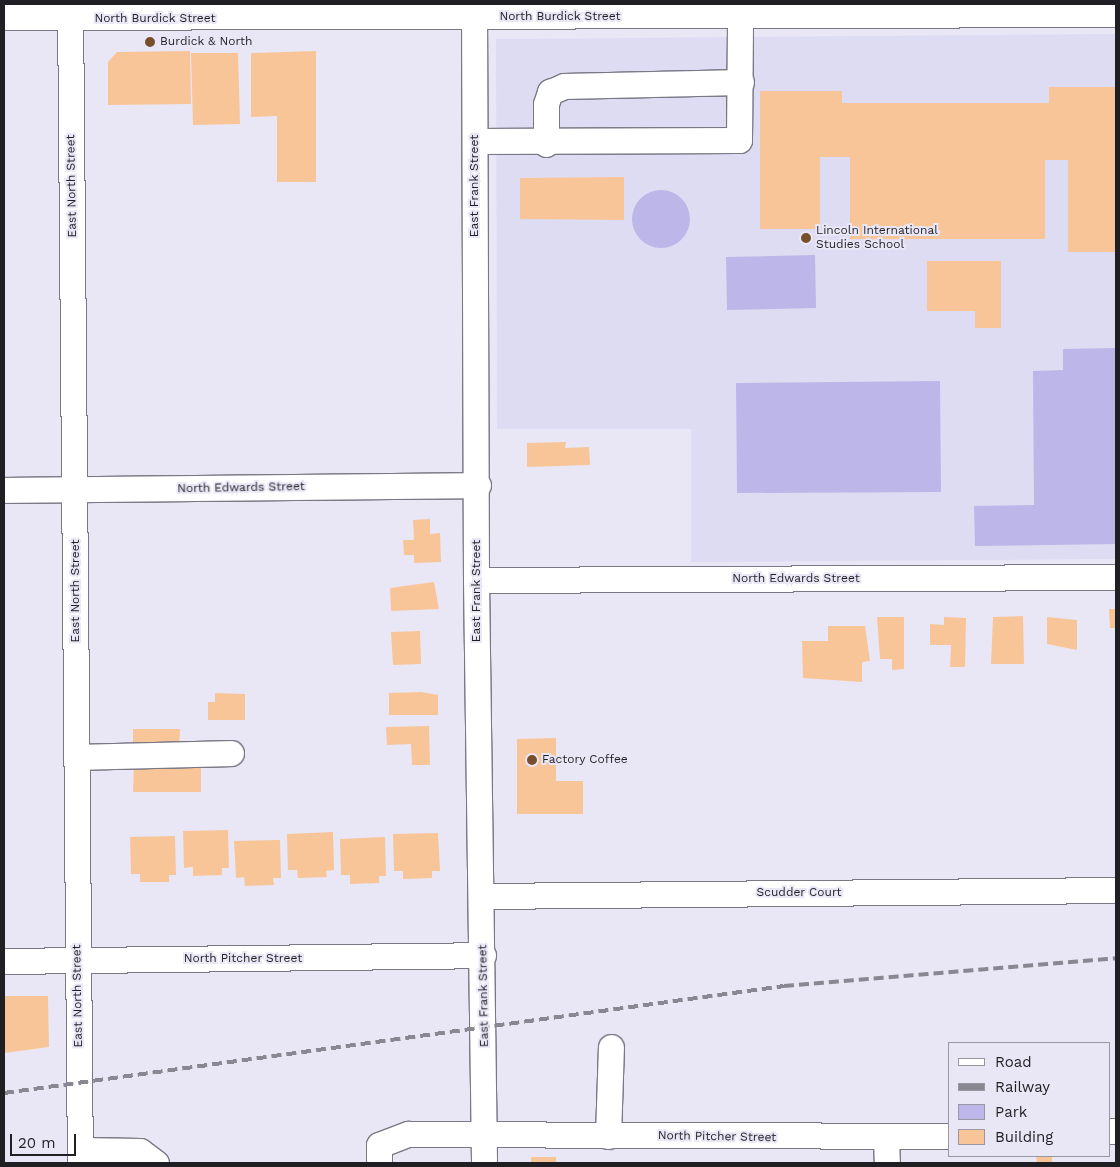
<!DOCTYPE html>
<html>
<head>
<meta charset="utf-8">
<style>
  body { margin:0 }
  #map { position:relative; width:1120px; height:1167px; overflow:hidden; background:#e9e7f6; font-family:"Work Sans",sans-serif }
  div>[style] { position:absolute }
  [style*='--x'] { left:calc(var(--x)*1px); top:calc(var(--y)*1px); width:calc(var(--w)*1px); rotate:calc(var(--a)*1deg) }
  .built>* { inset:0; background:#dedcf2 }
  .green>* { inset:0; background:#bdb6e8 }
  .round { border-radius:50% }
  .building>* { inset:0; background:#f8c598 }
  .roads { filter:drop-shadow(1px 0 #797885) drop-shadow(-1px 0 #797885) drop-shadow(0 1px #797885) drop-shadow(0 -1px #797885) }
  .minor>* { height:25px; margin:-12.5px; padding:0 12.5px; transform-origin:12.5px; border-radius:12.5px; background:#fff }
  .rail>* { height:4px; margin-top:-2px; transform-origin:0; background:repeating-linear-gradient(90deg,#898791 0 10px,transparent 0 15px) }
  .dots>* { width:14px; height:14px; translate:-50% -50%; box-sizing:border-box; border:2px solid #e9e7f6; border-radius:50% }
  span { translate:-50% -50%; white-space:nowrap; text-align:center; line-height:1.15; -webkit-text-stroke:4px #e9e7f6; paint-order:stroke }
  .street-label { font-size:12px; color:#201f24 }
  .poi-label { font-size:12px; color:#201f24 }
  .left { translate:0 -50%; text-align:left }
  .frame { position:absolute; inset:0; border:5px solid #201f24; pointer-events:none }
  .legend { position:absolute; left:948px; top:1042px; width:162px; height:115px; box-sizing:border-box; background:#e9e7f6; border:1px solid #9997a2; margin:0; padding:6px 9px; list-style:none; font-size:15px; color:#201f24 }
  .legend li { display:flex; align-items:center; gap:10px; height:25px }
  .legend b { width:25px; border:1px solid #9997a2 }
  .scale { position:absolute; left:10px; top:1134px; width:66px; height:22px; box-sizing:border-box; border:2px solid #201f24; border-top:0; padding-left:6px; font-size:15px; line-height:18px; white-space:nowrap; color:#201f24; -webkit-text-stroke:4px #e9e7f6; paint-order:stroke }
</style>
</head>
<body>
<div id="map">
  <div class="built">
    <i style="clip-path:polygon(1116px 34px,1116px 559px,691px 562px,691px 429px,497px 429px,496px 39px)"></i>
  </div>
  <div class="green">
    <i class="round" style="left:632px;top:190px;width:58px;height:58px"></i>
    <i style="clip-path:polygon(815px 255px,816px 308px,727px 310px,726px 257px)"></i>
    <i style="clip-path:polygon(1116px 348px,1116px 544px,975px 546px,974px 506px,1034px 505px,1033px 371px,1063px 370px,1063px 349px)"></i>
    <i style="clip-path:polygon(940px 381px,941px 492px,737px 493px,736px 383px)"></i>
  </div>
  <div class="building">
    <i style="clip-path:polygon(190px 51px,191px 104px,108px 105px,108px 62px,117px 52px)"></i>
    <i style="clip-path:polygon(316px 51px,316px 182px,277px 182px,277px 116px,251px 117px,251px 53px)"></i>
    <i style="clip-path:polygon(191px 53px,238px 53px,240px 124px,193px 125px)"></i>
    <i style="clip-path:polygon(1049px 87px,1116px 87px,1116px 252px,1068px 252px,1068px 160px,1045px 160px,1045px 239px,850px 239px,850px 157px,820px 157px,820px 229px,760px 229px,760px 91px,842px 91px,842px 103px,1049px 103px)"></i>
    <i style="clip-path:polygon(624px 177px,624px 220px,520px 219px,520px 178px)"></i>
    <i style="clip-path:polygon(927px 261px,1001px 261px,1001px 328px,975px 328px,975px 311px,927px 311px)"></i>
    <i style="clip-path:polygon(566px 442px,565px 448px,589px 447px,590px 465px,527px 467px,527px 443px)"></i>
    <i style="clip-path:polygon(430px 519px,430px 534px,440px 533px,441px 562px,414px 563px,414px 555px,404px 555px,403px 540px,414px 540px,413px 520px)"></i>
    <i style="clip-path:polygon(434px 582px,439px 609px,391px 611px,390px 588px)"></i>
    <i style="clip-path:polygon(1109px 609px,1116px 609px,1116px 628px,1110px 628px)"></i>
    <i style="clip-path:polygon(1023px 616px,1024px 664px,991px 664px,993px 617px)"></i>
    <i style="clip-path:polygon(877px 617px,904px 617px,904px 669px,892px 670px,892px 659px,880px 659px)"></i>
    <i style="clip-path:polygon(944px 617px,966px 618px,965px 667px,950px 667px,951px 645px,930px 645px,930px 624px,944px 625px)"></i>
    <i style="clip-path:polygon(1047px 617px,1077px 620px,1077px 650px,1047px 644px)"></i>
    <i style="clip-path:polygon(828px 626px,865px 626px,870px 661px,862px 662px,862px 682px,803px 678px,802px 641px,828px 641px)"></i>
    <i style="clip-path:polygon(420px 631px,421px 664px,393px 665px,391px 632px)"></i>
    <i style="clip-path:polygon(421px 692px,438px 695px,438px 715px,389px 715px,389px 693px)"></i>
    <i style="clip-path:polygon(215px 693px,245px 694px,245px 720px,208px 720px,208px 702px,215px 702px)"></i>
    <i style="clip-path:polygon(429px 726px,430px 765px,412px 765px,411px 744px,387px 745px,386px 727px)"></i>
    <i style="clip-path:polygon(133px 729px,180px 729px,179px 752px,133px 748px)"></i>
    <i style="clip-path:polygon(556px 738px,556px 781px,583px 781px,583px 814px,517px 814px,517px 739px)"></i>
    <i style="clip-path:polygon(134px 766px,201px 766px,201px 792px,133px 792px)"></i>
    <i style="clip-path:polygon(228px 830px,229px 868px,222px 868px,222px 875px,193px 876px,193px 867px,184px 868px,183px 831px)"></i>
    <i style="clip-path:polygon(333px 832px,334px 870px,326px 871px,327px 877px,298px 878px,297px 870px,288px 870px,287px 834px)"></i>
    <i style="clip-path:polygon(438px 833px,440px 871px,432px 871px,432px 878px,403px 879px,403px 871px,394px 871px,393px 834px)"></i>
    <i style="clip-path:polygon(175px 836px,176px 875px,169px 875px,169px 882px,140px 882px,140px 874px,131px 874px,130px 837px)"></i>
    <i style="clip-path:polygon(385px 837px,386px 876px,379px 876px,379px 883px,350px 884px,350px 875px,341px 875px,340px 839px)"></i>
    <i style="clip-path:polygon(280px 840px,281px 878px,273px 878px,274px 885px,245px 886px,244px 877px,236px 878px,234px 841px)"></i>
    <i style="clip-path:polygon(4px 996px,48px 996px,49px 1047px,4px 1053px)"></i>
    <i style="clip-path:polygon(1036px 1156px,1052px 1156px,1052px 1163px,1037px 1163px)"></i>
    <i style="clip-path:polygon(531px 1157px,556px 1157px,556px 1163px,531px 1163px)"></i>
  </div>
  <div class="roads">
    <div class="minor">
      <i style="--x:70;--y:4;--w:1159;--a:89.51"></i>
      <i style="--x:474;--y:4;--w:576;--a:89.8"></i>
      <i style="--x:476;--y:580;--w:583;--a:89.21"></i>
      <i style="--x:4;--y:17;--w:1112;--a:-0.15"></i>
      <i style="--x:475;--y:141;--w:264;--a:-0.2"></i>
      <i style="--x:739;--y:140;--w:124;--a:-89.5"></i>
      <i style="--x:546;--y:144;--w:40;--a:-90"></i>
      <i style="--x:546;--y:104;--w:13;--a:-72"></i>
      <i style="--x:550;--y:92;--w:15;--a:-23"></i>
      <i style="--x:564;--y:86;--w:177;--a:-1.3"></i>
      <i style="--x:4;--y:490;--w:474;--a:-0.6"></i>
      <i style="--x:476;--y:580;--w:640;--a:-0.27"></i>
      <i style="--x:77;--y:757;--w:154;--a:-1.5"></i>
      <i style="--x:482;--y:896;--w:634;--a:-0.54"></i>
      <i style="--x:4;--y:961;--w:479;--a:-0.7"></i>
      <i style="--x:1109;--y:1131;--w:7;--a:0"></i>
      <i style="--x:608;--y:1136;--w:89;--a:-88.1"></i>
      <i style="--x:886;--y:1138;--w:25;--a:88"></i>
      <i style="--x:80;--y:1150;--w:60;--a:1"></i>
      <i style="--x:140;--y:1151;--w:20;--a:37"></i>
      <i style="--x:379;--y:1163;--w:18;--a:-90"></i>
      <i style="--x:379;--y:1145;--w:31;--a:-21"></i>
      <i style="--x:408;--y:1134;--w:541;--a:0.21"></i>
    </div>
  </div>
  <div class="rail">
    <i style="--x:4;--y:1093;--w:787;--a:-7.81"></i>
    <i style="--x:784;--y:986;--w:333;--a:-4.8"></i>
  </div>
  <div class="dots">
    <i style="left:150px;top:42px;background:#76502c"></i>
    <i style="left:806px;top:238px;background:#76502c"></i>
    <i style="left:532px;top:760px;background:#76502c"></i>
  </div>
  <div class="street-label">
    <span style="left:560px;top:17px">North Burdick Street</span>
    <span style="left:155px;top:19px">North Burdick Street</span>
    <span style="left:72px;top:186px;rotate:-91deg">East North Street</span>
    <span style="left:475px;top:186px;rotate:-90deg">East Frank Street</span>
    <span style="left:241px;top:488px;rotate:-1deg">North Edwards Street</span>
    <span style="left:796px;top:579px">North Edwards Street</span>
    <span style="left:76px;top:591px;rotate:-90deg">East North Street</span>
    <span style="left:477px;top:591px;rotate:-90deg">East Frank Street</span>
    <span style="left:799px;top:893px">Scudder Court</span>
    <span style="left:243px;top:959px">North Pitcher Street</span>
    <span style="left:78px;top:996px;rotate:-91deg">East North Street</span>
    <span style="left:484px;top:996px;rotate:-91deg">East Frank Street</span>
    <span style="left:717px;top:1137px;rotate:1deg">North Pitcher Street</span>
  </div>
  <div class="poi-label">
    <span class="left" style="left:160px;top:42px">Burdick &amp; North</span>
    <span class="left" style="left:816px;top:238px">Lincoln International<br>Studies School</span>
    <span class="left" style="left:542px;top:760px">Factory Coffee</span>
  </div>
  <div class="frame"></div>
  <ul class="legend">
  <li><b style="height:6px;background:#fff"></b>Road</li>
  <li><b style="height:6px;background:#898791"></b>Railway</li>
  <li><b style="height:14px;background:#bdb6e8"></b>Park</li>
  <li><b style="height:14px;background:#f8c598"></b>Building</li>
  </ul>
  <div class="scale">20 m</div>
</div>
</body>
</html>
